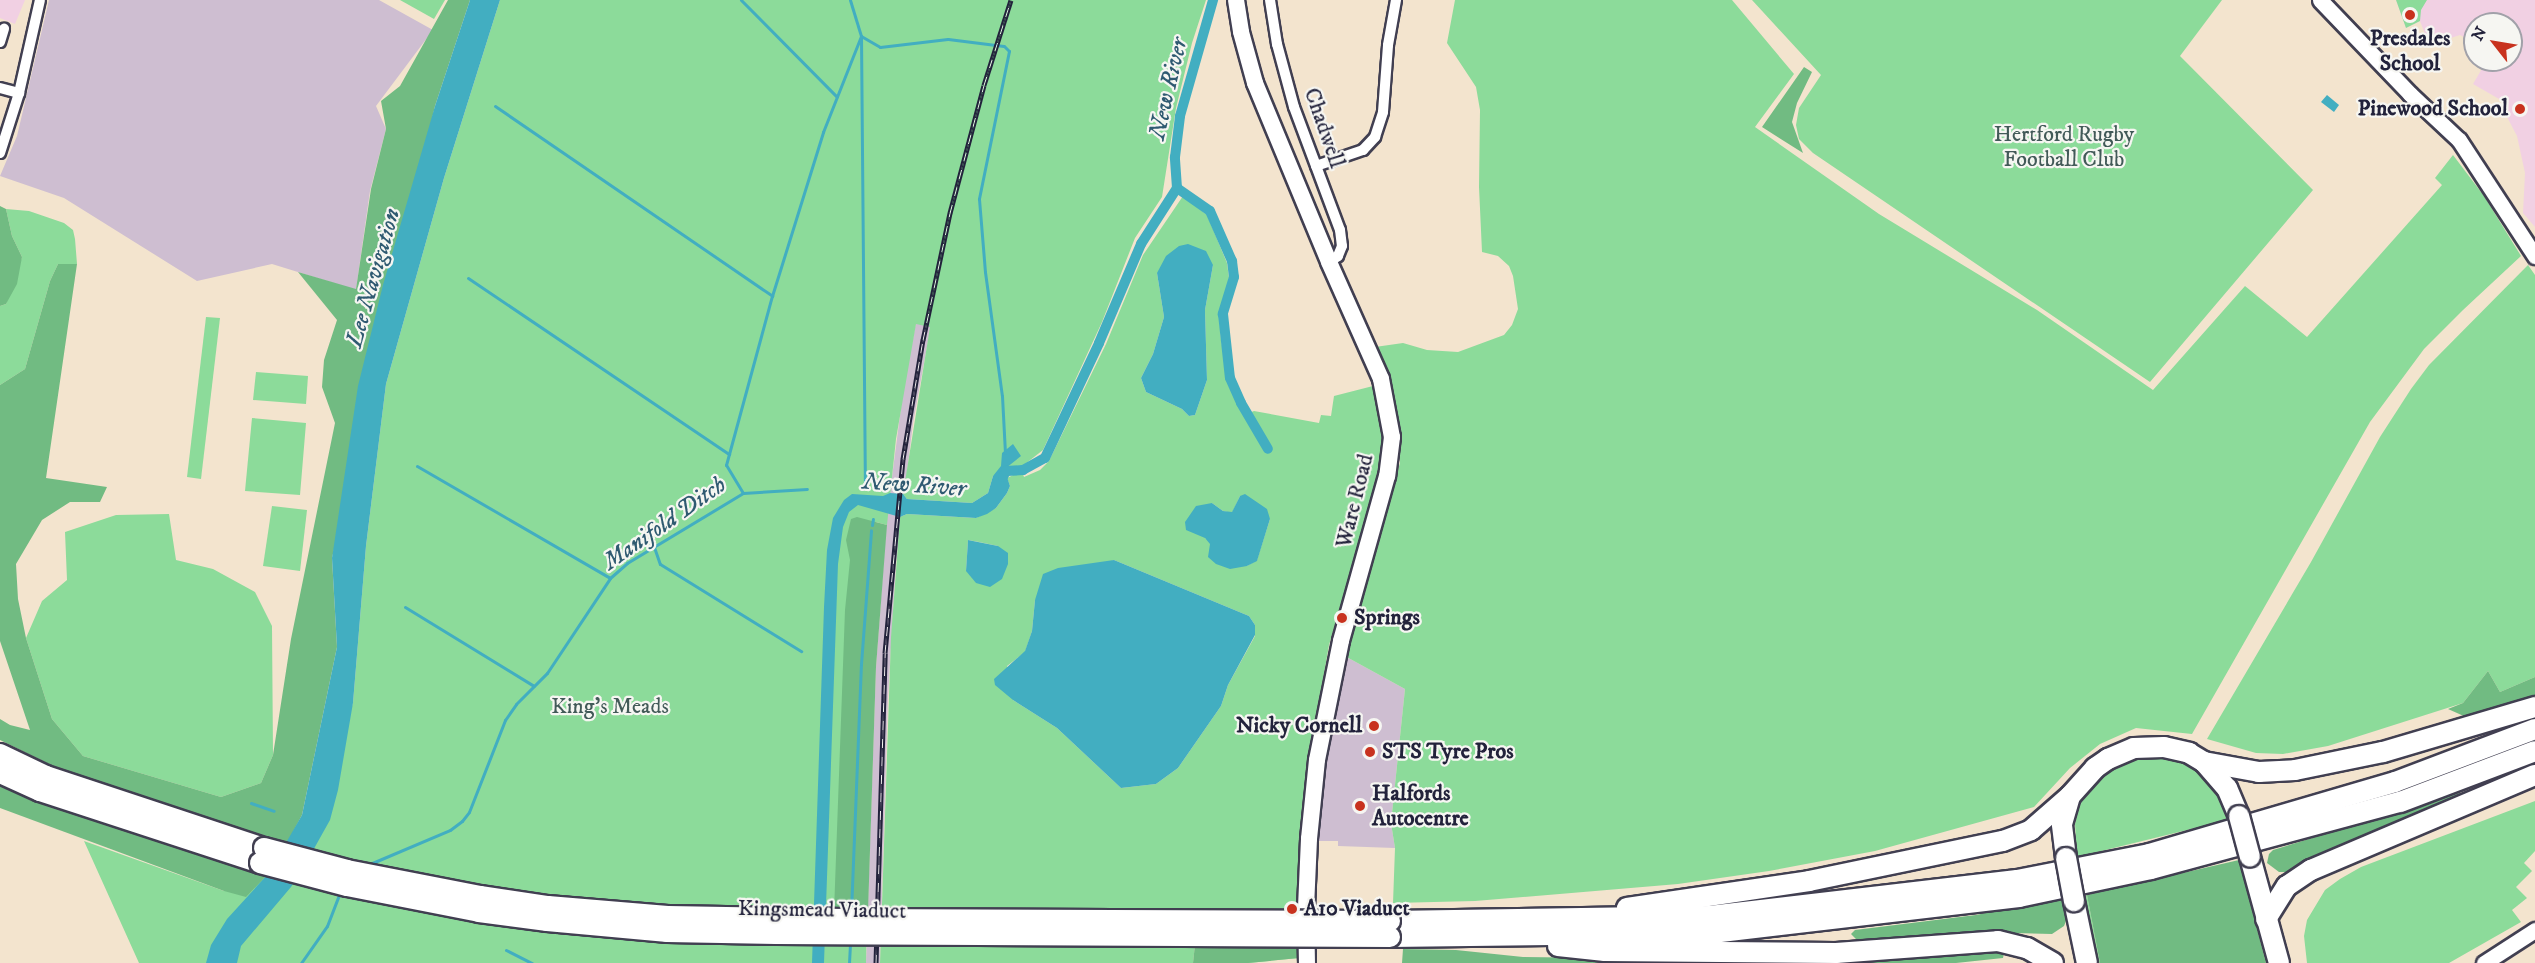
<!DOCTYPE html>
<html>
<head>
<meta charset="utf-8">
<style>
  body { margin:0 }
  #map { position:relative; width:2535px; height:963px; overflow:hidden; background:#f3e4ce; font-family:"IM FELL DW Pica",serif }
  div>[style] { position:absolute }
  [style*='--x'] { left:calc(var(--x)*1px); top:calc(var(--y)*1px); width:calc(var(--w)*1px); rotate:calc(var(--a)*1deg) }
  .built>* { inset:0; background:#f1d0e3 }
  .industrial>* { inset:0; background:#cebed1 }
  .green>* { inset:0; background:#8cdb9a }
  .forest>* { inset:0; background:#71bb82 }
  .water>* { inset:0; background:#42aec1 }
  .stream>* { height:3px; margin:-1.5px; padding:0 1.5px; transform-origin:1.5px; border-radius:1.5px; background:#42aec1 }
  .canal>* { height:10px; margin:-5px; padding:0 5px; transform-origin:5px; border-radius:5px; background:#42aec1 }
  .roads { filter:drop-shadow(2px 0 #413f51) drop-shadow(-2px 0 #413f51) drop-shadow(0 2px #413f51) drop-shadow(0 -2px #413f51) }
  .street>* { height:10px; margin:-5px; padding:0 5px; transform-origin:5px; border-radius:5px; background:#fff }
  .secondary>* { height:15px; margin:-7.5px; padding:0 7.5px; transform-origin:7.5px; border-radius:7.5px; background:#fff }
  .primary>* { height:16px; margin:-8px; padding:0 8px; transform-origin:8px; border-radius:8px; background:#fff }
  .highway>* { height:20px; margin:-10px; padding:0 10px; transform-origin:10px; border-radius:10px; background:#fff }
  .rail>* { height:5px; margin-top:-2.5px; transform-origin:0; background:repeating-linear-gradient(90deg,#f6f6f2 0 9px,#22223b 0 18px); box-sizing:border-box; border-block:2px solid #22223b }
  .bridges { filter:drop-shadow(2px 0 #413f51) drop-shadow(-2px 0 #413f51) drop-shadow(0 2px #413f51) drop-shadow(0 -2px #413f51) }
  .highway-bridge>* { height:20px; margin:-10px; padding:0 10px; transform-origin:10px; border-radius:10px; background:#fff }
  .dots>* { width:16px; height:16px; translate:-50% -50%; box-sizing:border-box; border:3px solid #f6f6f2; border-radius:50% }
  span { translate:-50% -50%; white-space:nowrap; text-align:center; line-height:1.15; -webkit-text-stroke:4.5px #f6f6f2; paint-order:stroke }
  .poi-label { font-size:22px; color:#22223b; font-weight:700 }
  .right { translate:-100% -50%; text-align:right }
  .left { translate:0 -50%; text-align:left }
  .street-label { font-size:22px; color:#22223b }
  .park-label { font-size:22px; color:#425a58 }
  .water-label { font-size:24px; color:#2f5a71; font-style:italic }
  .north { position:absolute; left:2463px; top:12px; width:60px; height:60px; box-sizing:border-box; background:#f6f6f2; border:2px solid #a1a1a9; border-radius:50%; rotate:301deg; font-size:16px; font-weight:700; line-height:24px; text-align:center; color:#22223b }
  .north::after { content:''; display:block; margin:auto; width:21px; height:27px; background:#c8321e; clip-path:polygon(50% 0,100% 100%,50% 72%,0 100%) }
</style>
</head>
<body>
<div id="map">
  <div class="built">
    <i style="clip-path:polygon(0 0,25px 0,15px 24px,0 18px)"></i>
    <i style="clip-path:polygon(2396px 0,2535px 0,2535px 227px,2523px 213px,2525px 173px,2517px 136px,2506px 115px,2506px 103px,2473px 84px,2487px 60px,2511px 60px,2511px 24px,2475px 24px,2475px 43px,2460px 35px,2438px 42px,2425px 34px,2420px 21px,2406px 28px)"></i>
  </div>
  <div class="industrial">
    <i style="clip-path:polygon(49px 0,379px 0,433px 30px,376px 106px,386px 129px,370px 191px,356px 290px,272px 264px,197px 281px,64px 198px,0 176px,17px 136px)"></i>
    <i style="clip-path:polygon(938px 287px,913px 423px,896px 563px,888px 698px,880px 963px,866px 963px,876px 667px,887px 516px,903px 392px,920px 301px)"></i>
    <i style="clip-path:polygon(1343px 655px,1405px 689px,1391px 823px,1395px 848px,1338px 846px,1338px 841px,1318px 841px,1321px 780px)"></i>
  </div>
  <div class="green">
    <i style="clip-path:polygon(400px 0,445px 0,434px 19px)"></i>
    <i style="clip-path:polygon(500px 0,1206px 0,1192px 43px,1176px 108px,1162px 197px,1135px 238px,1102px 322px,1043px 450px,1020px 468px,1012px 467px,993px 476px,988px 493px,972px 503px,907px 499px,903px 494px,930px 327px,916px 324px,896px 439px,887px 525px,876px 522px,866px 963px,139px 963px,84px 841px,224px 891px,268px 874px,295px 881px,353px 703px,366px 546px,386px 384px,444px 178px)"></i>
    <i style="clip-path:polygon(1455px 0,1732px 0,1794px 74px,1755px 127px,1879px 214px,2037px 310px,2153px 390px,2245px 286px,2307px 337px,2442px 185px,2435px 178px,2453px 155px,2484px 196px,2521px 256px,2463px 310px,2424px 349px,2370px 422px,2192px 734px,2136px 728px,2100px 744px,2070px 768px,2034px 807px,1875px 851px,1769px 871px,1678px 884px,1475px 901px,1393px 903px,1395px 848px,1391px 823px,1405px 689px,1343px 655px,1400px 463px,1398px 423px,1387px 375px,1375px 347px,1403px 343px,1427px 350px,1458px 352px,1504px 335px,1512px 325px,1518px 309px,1513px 276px,1509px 266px,1498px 256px,1482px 252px,1479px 187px,1480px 110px,1476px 87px,1447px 43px)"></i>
    <i style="clip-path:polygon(1752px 0,2222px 0,2180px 56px,2313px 190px,2150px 382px,1813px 153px,1799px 139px,1796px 125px,1799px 108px,1821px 75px)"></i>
    <i style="clip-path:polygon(2396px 0,2427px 0,2421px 10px,2420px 21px,2406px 28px)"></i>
    <i style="clip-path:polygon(evenodd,1183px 196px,1207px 215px,1227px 263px,1229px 278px,1219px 315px,1221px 340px,1229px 387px,1244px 415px,1254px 411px,1319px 423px,1321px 415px,1331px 416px,1334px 396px,1373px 386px,1380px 409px,1383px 430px,1382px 456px,1375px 490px,1329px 645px,1307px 772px,1300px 832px,1296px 914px,1299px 958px,1248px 963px,1195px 944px,1193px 963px,880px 963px,891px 637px,900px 517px,907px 514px,976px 518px,996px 508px,1007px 493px,1010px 486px,1007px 478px,1022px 471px,1024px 477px,1040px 470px,1049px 461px,1106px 344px,1143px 255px,1183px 196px,1213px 265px,1205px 310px,1207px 380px,1195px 415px,1189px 416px,1182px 409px,1146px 392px,1141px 378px,1153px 354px,1164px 317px,1157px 273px,1213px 265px,1183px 196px,1240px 496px,1270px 519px,1257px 560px,1247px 566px,1205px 538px,1212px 503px,1223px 511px,1232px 513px,1240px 496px,1183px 196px,968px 540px,979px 542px,998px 546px,966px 571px,968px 540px,1183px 196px,1114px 560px,1249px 616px,1255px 625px,1255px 636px,1228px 685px,1221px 706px,1178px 768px,1156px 784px,1121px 788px,1057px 728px,1013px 700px,1007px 666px,1025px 652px,1032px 631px,1035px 600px,1114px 560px)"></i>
    <i style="clip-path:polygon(6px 209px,29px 211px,64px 223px,73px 230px,75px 239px,77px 264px,58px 264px,50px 281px,25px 369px,0 385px,0 306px,6px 304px,22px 257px,12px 236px)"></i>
    <i style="clip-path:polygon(2528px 265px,2535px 275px,2535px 677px,2500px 692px,2488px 671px,2463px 703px,2328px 746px,2283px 754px,2256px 753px,2207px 739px,2311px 562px,2380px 437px,2411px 389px,2429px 365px)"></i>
    <i style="clip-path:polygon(206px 317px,220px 318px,201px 479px,187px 477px)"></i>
    <i style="clip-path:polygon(256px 372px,308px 376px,306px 404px,253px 400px)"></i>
    <i style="clip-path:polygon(252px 418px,306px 423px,300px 495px,245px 491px)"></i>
    <i style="clip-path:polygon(272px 506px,307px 510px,300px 571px,263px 566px)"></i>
    <i style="clip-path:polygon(169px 514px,176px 560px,213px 569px,255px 592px,272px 626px,273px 755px,261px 783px,221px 797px,83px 756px,52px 719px,26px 638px,42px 601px,67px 580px,65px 532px,116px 515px)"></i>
    <i style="clip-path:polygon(2160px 755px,2182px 760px,2202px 771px,2218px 788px,2232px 819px,2077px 857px,2075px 824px,2080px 803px,2092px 785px,2107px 770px,2137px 757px)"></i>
    <i style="clip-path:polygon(2535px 801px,2535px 851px,2524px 863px,2532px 871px,2516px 887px,2527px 898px,2512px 910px,2521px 922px,2449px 963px,2307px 963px,2304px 936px,2307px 920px,2325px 890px,2340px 879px,2361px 867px)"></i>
    <i style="clip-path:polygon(2243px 859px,2273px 963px,2266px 963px,2239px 860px)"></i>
    <i style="clip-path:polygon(2087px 895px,2100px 963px,2094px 963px,2082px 899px)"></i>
  </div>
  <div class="forest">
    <i style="clip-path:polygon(448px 0,470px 0,435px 106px,332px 558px,337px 647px,302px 815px,285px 847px,176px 813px,51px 765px,0 740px,0 719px,10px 725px,30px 730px,0 641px,0 385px,25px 369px,50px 281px,58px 264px,77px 264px,46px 478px,107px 487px,100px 502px,70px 502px,42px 520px,16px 564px,18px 599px,26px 638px,52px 719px,83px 756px,221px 797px,261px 783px,273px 755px,291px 639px,335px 423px,322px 387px,324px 360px,337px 320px,298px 272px,356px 289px,371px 189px,386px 129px,381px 101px,400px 86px)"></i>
    <i style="clip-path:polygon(1804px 67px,1812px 72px,1797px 103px,1792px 122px,1803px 153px,1762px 127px)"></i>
    <i style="clip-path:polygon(0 206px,6px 209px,12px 236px,22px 257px,17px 284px,6px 304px,0 306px)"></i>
    <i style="clip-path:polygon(857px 517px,887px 525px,876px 667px,868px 912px,834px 912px,845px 610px,850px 560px,846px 540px,851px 519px)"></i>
    <i style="clip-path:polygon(2488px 671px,2500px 692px,2535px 677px,2535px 696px,2473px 716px,2466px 717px,2448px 709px,2463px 703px)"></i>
    <i style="clip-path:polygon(0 781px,268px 874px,246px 897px,224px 891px,0 808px)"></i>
    <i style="clip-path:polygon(2459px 793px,2463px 796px,2293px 872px,2279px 872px,2267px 863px,2269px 854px,2273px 850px)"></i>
    <i style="clip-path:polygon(2239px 860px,2266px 963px,2100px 963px,2087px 895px)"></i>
    <i style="clip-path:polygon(2056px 898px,2063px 901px,2066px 921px,2064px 926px,2052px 934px,1974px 932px,1870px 941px,1857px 940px,1851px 934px,1855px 930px,1976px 915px)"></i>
    <i style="clip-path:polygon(1195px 944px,1298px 948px,1299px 958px,1248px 963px,1193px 963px)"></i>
    <i style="clip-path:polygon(1403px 949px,1456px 950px,1523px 957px,1683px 959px,2001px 949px,2004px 953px,2003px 958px,1956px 963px,1402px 963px)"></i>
  </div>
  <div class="water">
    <i style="clip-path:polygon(470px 0,500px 0,444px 178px,386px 384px,366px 546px,353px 703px,338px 790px,330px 820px,306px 863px,291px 887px,241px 946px,237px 963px,206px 963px,211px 945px,227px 919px,268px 874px,302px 815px,337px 647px,332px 558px,358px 386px,383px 285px,435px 106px)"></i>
    <i style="clip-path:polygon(2327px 95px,2339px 105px,2334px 112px,2321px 102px)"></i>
    <i style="clip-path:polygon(1188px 244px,1206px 251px,1213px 265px,1205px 310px,1207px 380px,1195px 415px,1189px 416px,1182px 409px,1146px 392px,1141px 378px,1153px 354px,1164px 317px,1157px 273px,1166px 256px,1179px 246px)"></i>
    <i style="clip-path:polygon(1013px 444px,1021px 456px,1006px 468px,1012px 467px,1014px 472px,1006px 474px,1010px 486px,1007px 493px,996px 508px,987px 514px,976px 518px,907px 514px,900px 517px,858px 505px,849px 512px,843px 527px,838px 564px,824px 963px,812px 963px,824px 607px,827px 550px,833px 518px,844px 500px,852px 494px,883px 496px,890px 493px,903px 494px,907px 499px,972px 503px,988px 493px,993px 476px,1001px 466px,1002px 453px)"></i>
    <i style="clip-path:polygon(1245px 494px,1267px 509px,1270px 519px,1257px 561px,1247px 566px,1230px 569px,1216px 564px,1208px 557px,1210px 544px,1205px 538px,1186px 530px,1185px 522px,1196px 506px,1212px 503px,1223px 511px,1232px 512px,1240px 496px)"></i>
    <i style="clip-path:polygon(968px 540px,998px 546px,1008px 553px,1008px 564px,1002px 579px,990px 587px,976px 583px,966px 571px)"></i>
    <i style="clip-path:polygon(1114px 560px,1249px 616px,1255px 625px,1255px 635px,1228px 685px,1221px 706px,1178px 768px,1156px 784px,1121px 788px,1057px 728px,1013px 700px,995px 685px,994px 679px,1025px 651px,1032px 631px,1035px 600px,1043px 574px,1058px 568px)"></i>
  </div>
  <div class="stream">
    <i style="--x:741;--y:0;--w:136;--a:45.3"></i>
    <i style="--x:850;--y:0;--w:38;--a:73"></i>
    <i style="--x:861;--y:36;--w:448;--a:89.5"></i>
    <i style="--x:861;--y:36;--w:22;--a:30"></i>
    <i style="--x:880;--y:47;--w:68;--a:-6.7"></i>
    <i style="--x:948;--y:39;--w:56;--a:7.1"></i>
    <i style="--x:1004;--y:46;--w:7;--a:45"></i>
    <i style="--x:1009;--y:51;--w:151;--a:101.5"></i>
    <i style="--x:979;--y:199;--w:73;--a:85.3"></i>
    <i style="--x:985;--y:272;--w:125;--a:82.2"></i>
    <i style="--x:1002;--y:396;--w:57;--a:87"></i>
    <i style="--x:495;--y:106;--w:336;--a:34.4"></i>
    <i style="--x:468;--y:278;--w:315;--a:34"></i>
    <i style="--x:417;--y:466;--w:223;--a:30.1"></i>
    <i style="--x:743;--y:493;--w:64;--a:-3.6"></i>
    <i style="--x:872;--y:525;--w:6;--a:-81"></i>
    <i style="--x:654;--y:547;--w:18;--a:71"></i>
    <i style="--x:660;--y:564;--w:166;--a:31.7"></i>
    <i style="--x:405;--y:607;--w:151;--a:31.5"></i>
    <i style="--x:251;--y:803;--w:24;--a:19"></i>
    <i style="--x:365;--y:866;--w:92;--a:-23"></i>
    <i style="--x:450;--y:830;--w:15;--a:-37"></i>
    <i style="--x:462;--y:821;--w:11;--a:-52"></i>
    <i style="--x:469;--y:812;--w:99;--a:-68.6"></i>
    <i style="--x:505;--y:720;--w:19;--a:-55"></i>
    <i style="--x:516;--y:704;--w:44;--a:-45"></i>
    <i style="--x:547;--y:673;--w:114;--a:-56.4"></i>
    <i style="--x:610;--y:578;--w:23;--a:-41"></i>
    <i style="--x:627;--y:563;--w:135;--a:-31.1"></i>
    <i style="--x:743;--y:493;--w:33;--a:-121"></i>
    <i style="--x:726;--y:465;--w:175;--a:-74.8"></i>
    <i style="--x:772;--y:296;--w:172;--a:-72.7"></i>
    <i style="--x:823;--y:132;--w:103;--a:-68.4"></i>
    <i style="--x:851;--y:912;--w:248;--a:-87.7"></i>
    <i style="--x:861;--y:664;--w:134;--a:-85.7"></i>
    <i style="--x:506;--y:950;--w:29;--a:27"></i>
    <i style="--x:301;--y:963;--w:45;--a:-54.9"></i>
    <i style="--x:327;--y:926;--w:36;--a:-69"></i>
    <i style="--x:849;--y:963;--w:21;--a:-87"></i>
  </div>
  <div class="canal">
    <i style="--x:1177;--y:188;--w:40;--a:34.9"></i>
    <i style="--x:1210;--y:211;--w:55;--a:66.3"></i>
    <i style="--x:1232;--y:261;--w:16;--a:83"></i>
    <i style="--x:1234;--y:277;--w:39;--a:107"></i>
    <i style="--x:1223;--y:314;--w:64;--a:83.8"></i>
    <i style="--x:1230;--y:378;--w:27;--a:66"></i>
    <i style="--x:1241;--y:403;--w:53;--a:59.6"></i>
    <i style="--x:1003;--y:477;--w:7;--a:-63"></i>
    <i style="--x:1006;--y:471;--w:17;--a:-3"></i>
    <i style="--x:1023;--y:470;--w:25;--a:-29"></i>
    <i style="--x:1045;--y:458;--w:127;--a:-64.8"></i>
    <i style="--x:1099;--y:343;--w:108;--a:-67"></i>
    <i style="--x:1141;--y:244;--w:67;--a:-57.3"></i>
    <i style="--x:1177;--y:188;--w:31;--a:-94"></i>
    <i style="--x:1175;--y:157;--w:41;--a:-83"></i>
    <i style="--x:1180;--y:116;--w:121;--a:-74.1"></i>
  </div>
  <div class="roads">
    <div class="street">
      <i style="--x:1270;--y:0;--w:45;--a:81"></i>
      <i style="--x:1277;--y:44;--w:65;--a:74.9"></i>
      <i style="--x:1294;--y:107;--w:131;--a:69.5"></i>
      <i style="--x:1340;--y:230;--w:16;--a:83"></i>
      <i style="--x:1342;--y:246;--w:11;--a:112"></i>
      <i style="--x:1338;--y:256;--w:11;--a:146"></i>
      <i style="--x:0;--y:42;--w:14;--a:-73"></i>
      <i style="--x:0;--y:88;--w:20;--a:15"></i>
      <i style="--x:0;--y:153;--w:63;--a:-72.4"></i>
      <i style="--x:19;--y:93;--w:95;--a:-77.3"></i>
      <i style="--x:1316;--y:166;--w:50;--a:-18.8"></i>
      <i style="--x:1363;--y:150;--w:18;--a:-47"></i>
      <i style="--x:1375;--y:137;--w:26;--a:-72"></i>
      <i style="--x:1383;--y:112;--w:67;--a:-85.7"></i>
      <i style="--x:1388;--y:45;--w:46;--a:-79.9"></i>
    </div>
    <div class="secondary">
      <i style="--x:2320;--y:0;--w:130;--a:46.2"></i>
      <i style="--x:2410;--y:94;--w:67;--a:43.2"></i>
      <i style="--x:2459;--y:140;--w:139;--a:56.8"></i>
      <i style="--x:2484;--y:963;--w:61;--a:-32.9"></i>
    </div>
    <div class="primary">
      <i style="--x:1236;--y:0;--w:32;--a:81"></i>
      <i style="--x:1241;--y:32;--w:53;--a:74.6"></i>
      <i style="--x:1255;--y:83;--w:194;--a:67.5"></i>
      <i style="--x:1329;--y:262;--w:128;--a:66"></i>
      <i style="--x:1381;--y:379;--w:59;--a:79.3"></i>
      <i style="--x:1392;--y:437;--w:39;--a:97"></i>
      <i style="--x:1387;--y:476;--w:171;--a:105.6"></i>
      <i style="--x:1341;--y:641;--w:121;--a:101.4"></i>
      <i style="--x:1317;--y:760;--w:79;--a:95.8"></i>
      <i style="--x:1309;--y:839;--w:68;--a:92.5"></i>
      <i style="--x:1306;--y:907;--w:56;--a:89"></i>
    </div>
    <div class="highway">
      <i style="--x:0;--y:754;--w:51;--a:25.6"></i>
      <i style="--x:46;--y:776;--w:230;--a:18.3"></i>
      <i style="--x:2204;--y:762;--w:56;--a:10.3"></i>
      <i style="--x:2259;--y:772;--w:36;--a:-3"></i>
      <i style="--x:2295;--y:770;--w:90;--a:-11.6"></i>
      <i style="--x:2383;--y:752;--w:159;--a:-16.5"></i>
      <i style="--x:0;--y:773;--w:44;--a:24.2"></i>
      <i style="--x:40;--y:791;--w:231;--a:18.1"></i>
      <i style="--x:2250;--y:857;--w:110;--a:74.7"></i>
      <i style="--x:2066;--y:858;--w:34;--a:-97"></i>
      <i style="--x:2062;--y:824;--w:29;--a:-74"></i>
      <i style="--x:2070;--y:796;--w:38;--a:-48"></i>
      <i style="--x:2095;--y:768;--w:16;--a:-35"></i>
      <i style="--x:2108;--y:759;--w:28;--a:-23"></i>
      <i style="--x:2134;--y:748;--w:30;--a:-2"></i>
      <i style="--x:2164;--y:747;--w:26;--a:13"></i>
      <i style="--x:2189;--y:753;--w:17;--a:31"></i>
      <i style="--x:2204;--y:762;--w:35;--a:49"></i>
      <i style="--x:2227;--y:788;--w:30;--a:67"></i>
      <i style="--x:2074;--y:901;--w:63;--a:78.2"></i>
      <i style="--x:1627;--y:908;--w:184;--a:-8.4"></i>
      <i style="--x:1809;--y:881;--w:198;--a:-11.7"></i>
      <i style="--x:2003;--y:841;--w:30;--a:-21"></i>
      <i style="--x:2031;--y:830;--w:52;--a:-41.1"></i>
      <i style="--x:2266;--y:919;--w:39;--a:-58"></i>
      <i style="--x:2287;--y:886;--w:29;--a:-34"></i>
      <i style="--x:2311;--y:870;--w:243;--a:-23"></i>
      <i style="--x:1390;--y:921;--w:320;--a:-0.9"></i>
      <i style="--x:1710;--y:916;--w:309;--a:-6.7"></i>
      <i style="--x:2017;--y:880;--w:135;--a:-11.1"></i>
      <i style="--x:2149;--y:854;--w:256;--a:-16.3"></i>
      <i style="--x:2395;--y:782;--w:150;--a:-20.7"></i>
      <i style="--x:1390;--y:937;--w:322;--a:-0.7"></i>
      <i style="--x:1712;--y:933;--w:309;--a:-6.7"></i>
      <i style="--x:2019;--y:897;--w:135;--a:-12"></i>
      <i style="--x:2151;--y:869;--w:258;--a:-15.1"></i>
      <i style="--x:2400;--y:802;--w:144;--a:-20.7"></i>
      <i style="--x:1558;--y:946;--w:47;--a:6.1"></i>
      <i style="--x:1605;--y:951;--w:231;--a:0.5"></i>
      <i style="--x:1836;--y:953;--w:162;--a:-4.2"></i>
      <i style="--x:1998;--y:941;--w:30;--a:14"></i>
      <i style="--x:2027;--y:948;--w:30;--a:30"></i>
    </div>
  </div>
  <div class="rail">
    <i style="--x:876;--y:963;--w:310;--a:-88.3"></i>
    <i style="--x:885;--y:653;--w:195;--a:-84.7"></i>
    <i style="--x:903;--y:459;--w:121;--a:-80.5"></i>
    <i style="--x:923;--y:340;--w:130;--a:-78"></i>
    <i style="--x:950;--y:213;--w:132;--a:-75.1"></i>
    <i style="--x:984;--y:85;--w:89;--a:-72.4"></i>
  </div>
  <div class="bridges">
    <div class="highway-bridge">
      <i style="--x:2239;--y:816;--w:42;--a:75"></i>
      <i style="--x:264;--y:848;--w:86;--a:14.8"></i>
      <i style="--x:347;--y:870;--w:136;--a:11.1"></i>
      <i style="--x:480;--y:896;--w:69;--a:8.4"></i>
      <i style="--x:548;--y:906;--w:120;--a:4.8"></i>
      <i style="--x:668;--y:916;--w:175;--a:1"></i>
      <i style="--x:843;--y:919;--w:547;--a:0.21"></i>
      <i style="--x:2066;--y:858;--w:44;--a:79.5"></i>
      <i style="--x:260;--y:863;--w:90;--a:14.8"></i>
      <i style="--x:347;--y:886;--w:135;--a:11.1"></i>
      <i style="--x:479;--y:912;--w:69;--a:7.5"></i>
      <i style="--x:547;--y:921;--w:121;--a:5.2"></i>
      <i style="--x:667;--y:932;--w:109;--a:1.1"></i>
      <i style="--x:776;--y:934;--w:614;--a:0.28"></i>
    </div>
  </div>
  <div class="dots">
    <i style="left:2410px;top:15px;background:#c8321e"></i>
    <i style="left:2520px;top:109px;background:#c8321e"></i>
    <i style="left:1342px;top:618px;background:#c8321e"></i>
    <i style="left:1374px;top:726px;background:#c8321e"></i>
    <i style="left:1370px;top:752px;background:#c8321e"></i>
    <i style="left:1360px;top:806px;background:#c8321e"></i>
    <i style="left:1292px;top:909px;background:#c8321e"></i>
  </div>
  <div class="poi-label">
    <span style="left:2410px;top:51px">Presdales<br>School</span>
    <span class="right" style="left:2508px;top:109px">Pinewood School</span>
    <span class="left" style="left:1354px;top:618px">Springs</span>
    <span class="right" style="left:1362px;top:726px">Nicky Cornell</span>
    <span class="left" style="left:1382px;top:752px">STS Tyre Pros</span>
    <span class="left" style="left:1372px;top:806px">Halfords<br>Autocentre</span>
    <span class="left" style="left:1304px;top:909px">A10 Viaduct</span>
  </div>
  <div class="street-label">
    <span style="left:1324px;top:128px;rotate:71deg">Chadwell</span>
    <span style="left:1355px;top:501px;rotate:-76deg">Ware Road</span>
    <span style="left:822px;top:910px;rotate:1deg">Kingsmead Viaduct</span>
  </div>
  <div class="park-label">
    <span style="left:2064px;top:147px">Hertford Rugby<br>Football Club</span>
    <span style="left:610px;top:707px">King's Meads</span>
  </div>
  <div class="water-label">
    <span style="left:1169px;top:89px;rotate:-77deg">New River</span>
    <span style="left:374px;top:278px;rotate:-74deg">Lee Navigation</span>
    <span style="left:914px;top:486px;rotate:4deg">New River</span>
    <span style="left:665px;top:524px;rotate:-35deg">Manifold Ditch</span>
  </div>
  <div class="north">N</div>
</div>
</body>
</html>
